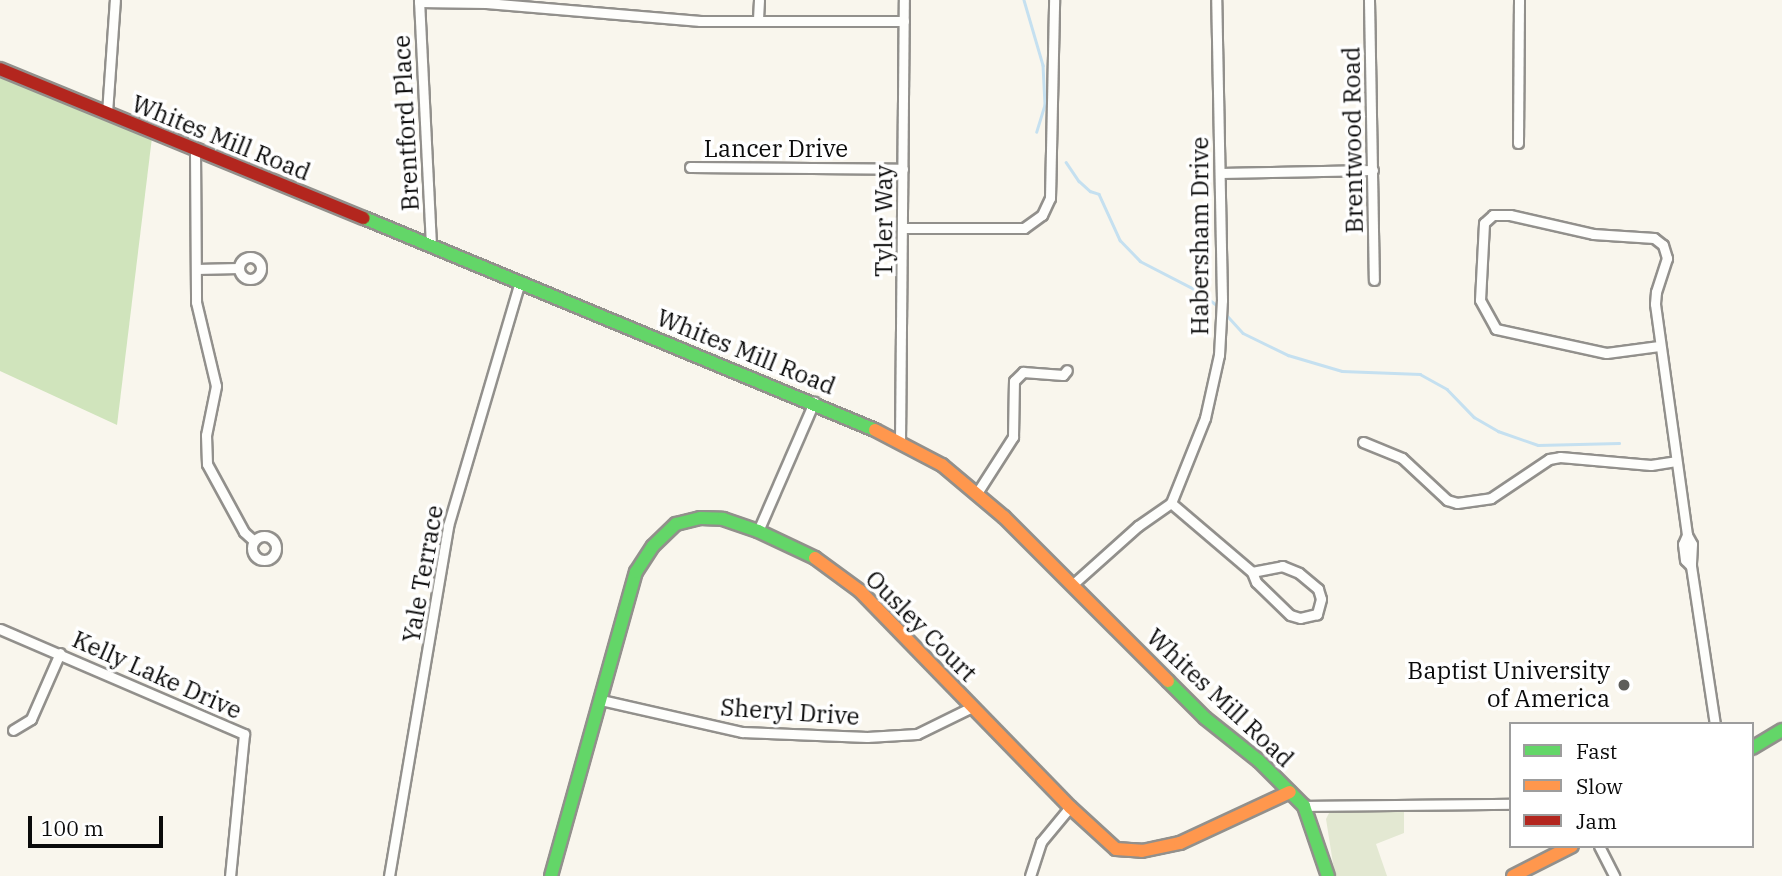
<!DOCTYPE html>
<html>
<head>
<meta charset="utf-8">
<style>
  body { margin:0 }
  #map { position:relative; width:1782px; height:876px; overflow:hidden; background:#f9f6ed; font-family:"IBM Plex Serif",serif }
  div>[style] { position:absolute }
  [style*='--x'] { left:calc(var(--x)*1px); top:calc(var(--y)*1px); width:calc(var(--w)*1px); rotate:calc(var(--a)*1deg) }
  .forest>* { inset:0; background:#d0e4bc }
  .cemetery>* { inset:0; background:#e3e8d2 }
  .stream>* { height:2.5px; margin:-1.25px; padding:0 1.25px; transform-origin:1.25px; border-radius:1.25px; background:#c5e0f0 }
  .roads { filter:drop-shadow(2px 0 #92908c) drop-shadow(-2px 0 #92908c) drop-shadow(0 2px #92908c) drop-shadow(0 -2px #92908c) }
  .street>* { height:9px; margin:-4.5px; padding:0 4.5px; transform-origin:4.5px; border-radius:4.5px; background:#fefefc }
  .street>.ring { margin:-4.5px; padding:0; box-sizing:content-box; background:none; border:9px solid #fefefc; border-radius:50% }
  .fast>* { height:12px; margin:-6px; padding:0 6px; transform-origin:6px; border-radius:6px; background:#63d668 }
  .slow>* { height:12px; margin:-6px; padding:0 6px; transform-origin:6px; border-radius:6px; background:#ff974d }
  .jam>* { height:12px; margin:-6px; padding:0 6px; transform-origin:6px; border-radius:6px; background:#b3261e }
  .dots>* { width:19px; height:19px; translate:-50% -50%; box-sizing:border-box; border:4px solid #fff; border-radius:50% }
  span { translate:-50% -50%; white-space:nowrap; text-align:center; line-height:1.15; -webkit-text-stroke:7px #fff; paint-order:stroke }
  .street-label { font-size:24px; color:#0a0a0a }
  .poi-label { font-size:24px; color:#0a0a0a }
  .right { translate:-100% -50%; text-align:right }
  .legend { position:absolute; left:1509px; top:722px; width:245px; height:126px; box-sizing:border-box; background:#fff; border:2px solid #9d9d9d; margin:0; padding:9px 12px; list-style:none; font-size:21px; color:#0a0a0a }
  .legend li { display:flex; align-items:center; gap:14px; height:35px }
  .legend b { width:35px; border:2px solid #9d9d9d }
  .scale { position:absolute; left:28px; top:816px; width:135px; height:32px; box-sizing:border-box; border:4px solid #0a0a0a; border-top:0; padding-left:9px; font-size:21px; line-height:24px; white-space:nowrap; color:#0a0a0a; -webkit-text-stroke:5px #fff; paint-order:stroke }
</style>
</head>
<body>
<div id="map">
  <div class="forest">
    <i style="clip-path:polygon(0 66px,153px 129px,117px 425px,0 371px)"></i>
  </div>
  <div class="cemetery">
    <i style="clip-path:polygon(1404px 807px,1404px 833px,1376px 844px,1387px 876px,1335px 876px,1326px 819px,1331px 809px)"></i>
  </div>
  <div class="stream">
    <i style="--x:1024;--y:0;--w:68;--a:73.7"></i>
    <i style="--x:1043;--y:65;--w:40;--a:87.1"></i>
    <i style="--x:1045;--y:105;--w:28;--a:107"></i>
    <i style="--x:1066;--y:162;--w:23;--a:56"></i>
    <i style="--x:1079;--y:181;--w:15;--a:42"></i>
    <i style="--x:1090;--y:191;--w:9;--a:18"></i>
    <i style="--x:1099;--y:194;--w:51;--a:65.5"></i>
    <i style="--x:1120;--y:240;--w:29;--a:46"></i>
    <i style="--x:1140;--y:261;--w:63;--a:27.4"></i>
    <i style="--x:1196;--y:290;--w:29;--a:36"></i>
    <i style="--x:1224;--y:312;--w:28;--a:48"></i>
    <i style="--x:1243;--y:333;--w:50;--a:26.1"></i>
    <i style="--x:1288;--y:355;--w:56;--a:16.5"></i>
    <i style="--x:1342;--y:371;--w:78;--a:2.2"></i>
    <i style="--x:1420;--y:374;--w:31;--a:29"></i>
    <i style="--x:1447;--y:389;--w:39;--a:46"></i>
    <i style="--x:1474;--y:417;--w:28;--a:30"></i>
    <i style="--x:1498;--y:431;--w:42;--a:19.3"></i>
    <i style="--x:1538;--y:445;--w:81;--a:-1.4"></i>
  </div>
  <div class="roads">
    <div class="street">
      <i style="--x:419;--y:0;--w:245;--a:87.2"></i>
      <i style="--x:1369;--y:0;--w:280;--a:89"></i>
      <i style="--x:419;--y:2;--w:67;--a:0.9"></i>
      <i style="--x:486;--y:3;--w:215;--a:4.8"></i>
      <i style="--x:700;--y:21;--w:204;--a:0"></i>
      <i style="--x:758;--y:19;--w:19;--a:-87"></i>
      <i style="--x:107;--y:113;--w:113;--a:-86"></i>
      <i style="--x:1518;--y:143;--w:143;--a:-89.6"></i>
      <i style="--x:195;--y:151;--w:151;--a:89.6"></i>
      <i style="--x:196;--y:302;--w:86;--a:76.6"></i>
      <i style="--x:216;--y:386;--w:50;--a:101.5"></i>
      <i style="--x:206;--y:435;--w:29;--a:88"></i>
      <i style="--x:207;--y:464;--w:77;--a:61.4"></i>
      <i style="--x:244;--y:532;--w:13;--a:42"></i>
      <i style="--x:690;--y:167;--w:213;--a:0.5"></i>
      <i style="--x:1220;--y:173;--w:153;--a:-1.1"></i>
      <i style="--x:904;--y:228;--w:120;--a:0"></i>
      <i style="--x:1024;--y:228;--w:22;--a:-36"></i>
      <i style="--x:1042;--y:215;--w:19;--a:-65"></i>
      <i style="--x:1050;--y:198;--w:198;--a:-88.8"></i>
      <i class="ring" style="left:239px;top:257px;width:13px;height:13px"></i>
      <i style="--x:196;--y:269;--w:43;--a:-1.3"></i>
      <i style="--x:1659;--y:346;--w:53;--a:172.5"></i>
      <i style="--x:1606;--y:353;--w:113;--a:-167.7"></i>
      <i style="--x:1496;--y:329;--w:33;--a:-119"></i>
      <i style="--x:1480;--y:300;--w:77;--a:-87"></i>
      <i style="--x:1484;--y:223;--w:12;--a:-42"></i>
      <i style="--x:1493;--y:215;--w:17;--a:0"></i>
      <i style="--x:1510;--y:215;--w:85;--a:12.9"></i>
      <i style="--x:1593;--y:234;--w:61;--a:3.8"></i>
      <i style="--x:1654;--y:238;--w:11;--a:38"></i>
      <i style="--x:1663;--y:245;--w:14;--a:73"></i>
      <i style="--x:1667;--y:258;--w:36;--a:108"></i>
      <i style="--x:1656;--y:292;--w:12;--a:95"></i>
      <i style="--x:1655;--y:304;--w:233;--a:82.1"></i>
      <i style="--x:900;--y:442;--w:442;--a:-89.5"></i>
      <i style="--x:1363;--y:442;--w:42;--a:22.3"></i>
      <i style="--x:1402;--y:458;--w:62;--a:43"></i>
      <i style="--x:1447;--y:500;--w:10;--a:17"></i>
      <i style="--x:1457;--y:503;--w:34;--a:-8"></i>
      <i style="--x:1491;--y:498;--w:70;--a:-33.9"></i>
      <i style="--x:1549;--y:459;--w:11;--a:-10"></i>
      <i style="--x:1560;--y:457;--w:91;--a:5"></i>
      <i style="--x:1651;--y:465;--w:25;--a:-9"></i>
      <i style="--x:977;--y:493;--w:67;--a:-57.3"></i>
      <i style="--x:1013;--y:437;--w:56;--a:-89"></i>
      <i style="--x:1014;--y:381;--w:13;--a:-45"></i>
      <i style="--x:1023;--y:372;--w:40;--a:4.3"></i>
      <i style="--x:1063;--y:375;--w:6;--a:-51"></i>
      <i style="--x:1171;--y:503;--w:106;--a:40.4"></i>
      <i style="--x:758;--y:531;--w:141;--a:-66.5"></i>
      <i class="ring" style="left:252px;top:536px;width:15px;height:15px"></i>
      <i style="--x:1282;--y:566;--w:18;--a:22"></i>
      <i style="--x:1299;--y:573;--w:25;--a:40"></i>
      <i style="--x:1318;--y:589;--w:10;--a:73"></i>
      <i style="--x:1321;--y:599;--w:16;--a:105"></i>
      <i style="--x:1317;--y:614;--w:17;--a:167"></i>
      <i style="--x:1300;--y:618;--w:10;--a:-163"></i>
      <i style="--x:1290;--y:615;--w:47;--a:-135.9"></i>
      <i style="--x:1256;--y:582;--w:11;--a:-112"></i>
      <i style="--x:1252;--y:572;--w:31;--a:-11"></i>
      <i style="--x:1691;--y:566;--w:8;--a:-135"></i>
      <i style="--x:1685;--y:560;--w:16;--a:-97"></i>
      <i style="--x:1683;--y:544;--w:10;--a:-66"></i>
      <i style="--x:1687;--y:535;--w:10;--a:61"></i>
      <i style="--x:1692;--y:544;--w:22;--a:93"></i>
      <i style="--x:1691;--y:566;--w:160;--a:81.4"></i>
      <i style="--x:1072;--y:585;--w:89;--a:-41.8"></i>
      <i style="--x:1138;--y:526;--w:40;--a:-34.9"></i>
      <i style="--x:1171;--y:503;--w:92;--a:-68.2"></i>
      <i style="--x:1205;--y:418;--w:65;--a:-77.5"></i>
      <i style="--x:1219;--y:355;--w:55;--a:-86.9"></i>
      <i style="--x:1222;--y:300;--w:300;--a:-91.1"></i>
      <i style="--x:0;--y:629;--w:266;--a:23.3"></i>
      <i style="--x:244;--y:734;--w:143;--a:95.6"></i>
      <i style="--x:601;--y:700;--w:145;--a:12.8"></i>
      <i style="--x:742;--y:732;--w:125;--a:2.3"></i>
      <i style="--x:867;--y:737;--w:50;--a:-3.4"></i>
      <i style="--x:917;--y:734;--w:61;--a:-26.1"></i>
      <i style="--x:13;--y:730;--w:21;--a:-31"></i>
      <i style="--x:31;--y:719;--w:72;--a:-66.3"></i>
      <i style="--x:1304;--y:806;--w:207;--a:-0.6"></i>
      <i style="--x:1599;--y:846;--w:34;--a:63"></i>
      <i style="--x:389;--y:876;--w:355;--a:-80.4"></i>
      <i style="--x:448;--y:526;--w:252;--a:-73.6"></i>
      <i style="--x:1030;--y:876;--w:36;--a:-72"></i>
      <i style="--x:1041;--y:842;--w:45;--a:-50.4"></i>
    </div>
    <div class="fast">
      <i style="--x:364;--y:218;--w:553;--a:22.53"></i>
      <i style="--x:1168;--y:681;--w:52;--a:45"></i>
      <i style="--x:1205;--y:718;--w:69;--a:38.5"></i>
      <i style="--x:1259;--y:761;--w:64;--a:45"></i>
      <i style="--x:1304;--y:806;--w:74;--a:71.1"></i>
      <i style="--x:1752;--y:748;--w:35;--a:-31"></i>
      <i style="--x:551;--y:876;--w:316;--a:-74.4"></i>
      <i style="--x:636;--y:572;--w:31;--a:-57"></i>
      <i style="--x:653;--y:546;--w:32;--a:-44"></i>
      <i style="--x:676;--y:524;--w:25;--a:-14"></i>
      <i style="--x:700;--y:518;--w:23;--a:2"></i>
      <i style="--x:723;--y:519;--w:37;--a:19"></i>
      <i style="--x:758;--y:531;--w:63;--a:25.3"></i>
    </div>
    <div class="slow">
      <i style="--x:875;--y:430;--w:76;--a:27.6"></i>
      <i style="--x:942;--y:465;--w:81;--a:40"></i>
      <i style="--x:1004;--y:517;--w:232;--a:45"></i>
      <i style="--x:815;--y:558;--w:56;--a:36.3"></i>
      <i style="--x:860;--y:591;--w:301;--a:45.8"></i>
      <i style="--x:1070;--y:807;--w:62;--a:42.4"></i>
      <i style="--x:1116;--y:849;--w:26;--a:4"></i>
      <i style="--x:1142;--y:851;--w:39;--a:-12"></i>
      <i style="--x:1180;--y:843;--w:121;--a:-24.9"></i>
      <i style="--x:1513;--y:876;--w:66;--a:-27"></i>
    </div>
    <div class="jam">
      <i style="--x:0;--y:69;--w:393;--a:22.3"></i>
    </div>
  </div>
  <div class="dots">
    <i style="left:1624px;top:685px;background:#5e5d59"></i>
  </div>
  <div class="street-label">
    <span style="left:406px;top:123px;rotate:-93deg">Brentford Place</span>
    <span style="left:221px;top:138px;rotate:22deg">Whites Mill Road</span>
    <span style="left:1353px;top:140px;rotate:-91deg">Brentwood Road</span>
    <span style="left:776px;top:149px">Lancer Drive</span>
    <span style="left:884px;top:221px;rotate:-90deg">Tyler Way</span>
    <span style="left:1200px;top:236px;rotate:-90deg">Habersham Drive</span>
    <span style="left:746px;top:352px;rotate:22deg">Whites Mill Road</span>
    <span style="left:423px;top:574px;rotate:-80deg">Yale Terrace</span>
    <span style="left:921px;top:626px;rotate:45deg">Ousley Court</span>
    <span style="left:157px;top:675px;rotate:24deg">Kelly Lake Drive</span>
    <span style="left:1220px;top:698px;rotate:43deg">Whites Mill Road</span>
    <span style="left:790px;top:712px;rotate:4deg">Sheryl Drive</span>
  </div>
  <div class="poi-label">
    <span class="right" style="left:1610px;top:685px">Baptist University<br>of America</span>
  </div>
  <ul class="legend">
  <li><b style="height:9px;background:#63d668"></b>Fast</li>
  <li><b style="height:9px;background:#ff974d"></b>Slow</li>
  <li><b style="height:9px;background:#b3261e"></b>Jam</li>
  </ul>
  <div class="scale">100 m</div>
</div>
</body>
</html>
